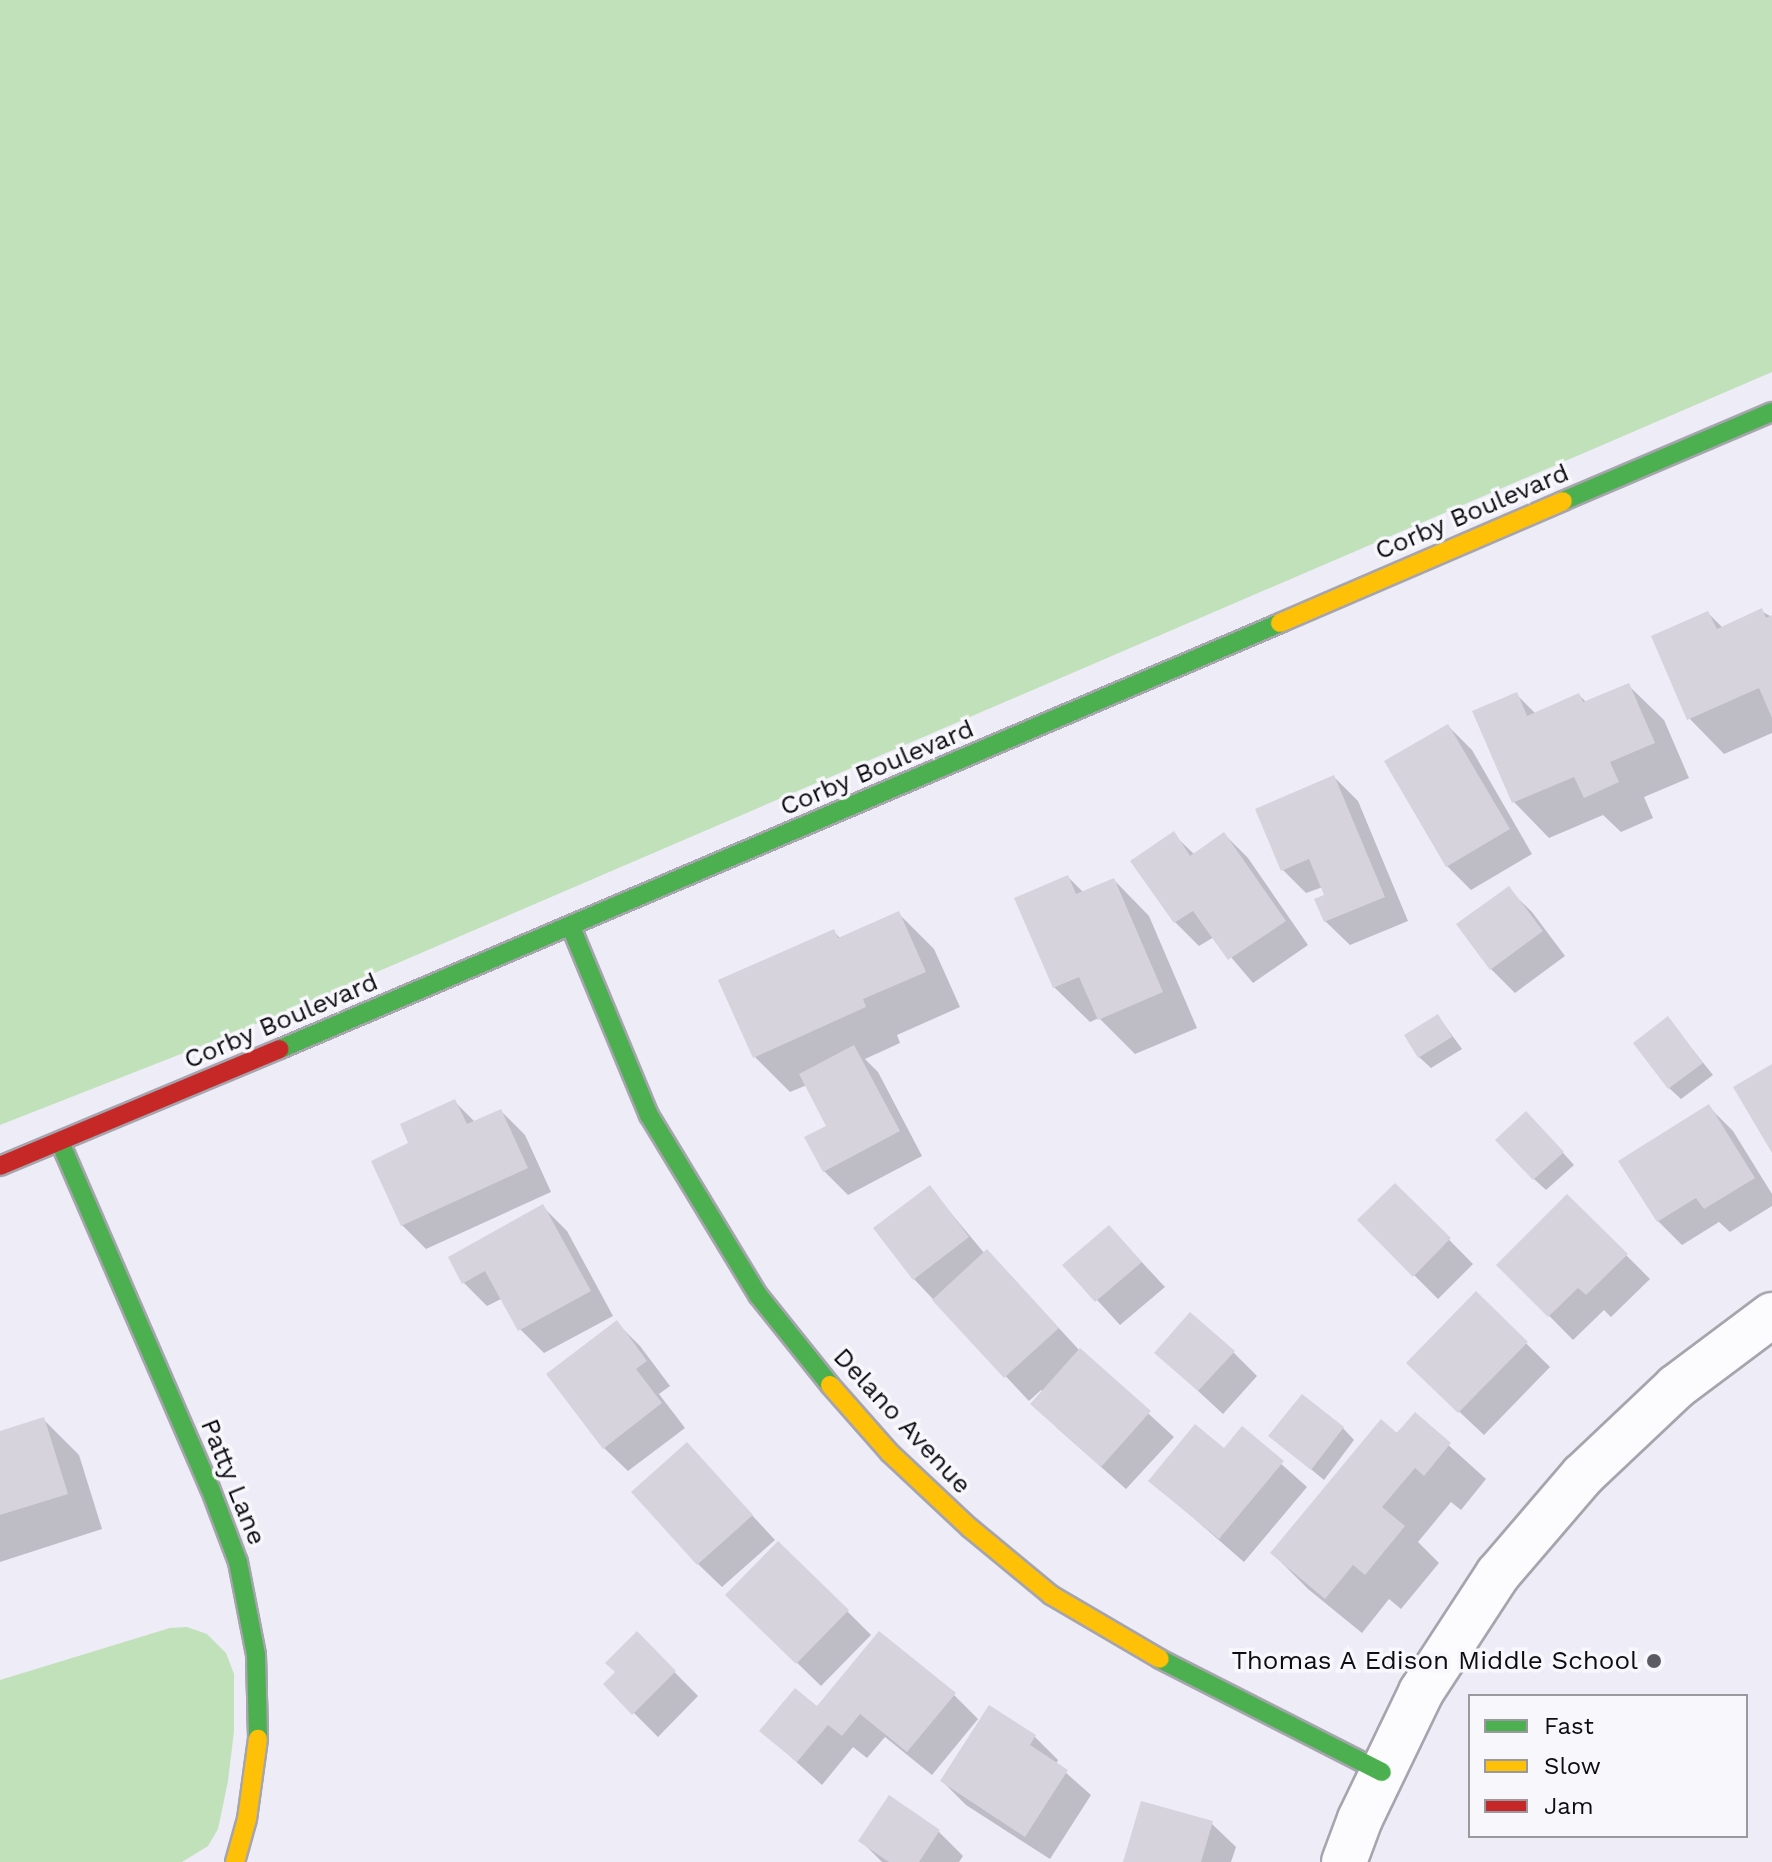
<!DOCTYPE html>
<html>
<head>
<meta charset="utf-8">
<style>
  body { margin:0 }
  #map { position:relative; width:1772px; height:1862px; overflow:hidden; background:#eeecf7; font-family:"Work Sans",sans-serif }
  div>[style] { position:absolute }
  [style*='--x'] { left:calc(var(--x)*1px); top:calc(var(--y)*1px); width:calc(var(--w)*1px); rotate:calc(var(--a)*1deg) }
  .green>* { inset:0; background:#c0e1ba }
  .shadow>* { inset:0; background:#0003 }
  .building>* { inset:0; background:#d6d3dc }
  .roads { filter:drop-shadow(2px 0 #a6a4ad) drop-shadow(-2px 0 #a6a4ad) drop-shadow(0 2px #a6a4ad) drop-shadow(0 -2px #a6a4ad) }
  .street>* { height:44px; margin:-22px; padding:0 22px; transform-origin:22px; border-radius:22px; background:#fcfcfe }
  .fast>* { height:18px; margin:-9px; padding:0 9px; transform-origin:9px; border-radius:9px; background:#4caf50 }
  .slow>* { height:18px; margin:-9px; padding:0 9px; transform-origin:9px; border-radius:9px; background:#ffc107 }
  .jam>* { height:18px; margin:-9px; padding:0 9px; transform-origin:9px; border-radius:9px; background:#c62828 }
  .dots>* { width:22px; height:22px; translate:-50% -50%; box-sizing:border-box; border:4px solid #f8f7fc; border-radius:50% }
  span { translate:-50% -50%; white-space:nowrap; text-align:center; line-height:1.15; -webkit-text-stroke:7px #f8f7fc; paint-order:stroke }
  .street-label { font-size:26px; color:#0e0d14 }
  .poi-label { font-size:26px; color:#0e0d14 }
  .right { translate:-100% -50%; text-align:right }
  .legend { position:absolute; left:1468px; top:1694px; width:280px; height:144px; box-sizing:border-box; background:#f8f7fc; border:2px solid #9a999f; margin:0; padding:10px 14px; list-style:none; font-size:24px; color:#0e0d14 }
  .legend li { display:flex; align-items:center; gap:16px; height:40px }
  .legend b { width:40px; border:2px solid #9a999f }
</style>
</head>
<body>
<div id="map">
  <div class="green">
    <i style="clip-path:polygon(0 0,1772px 0,1772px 372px,242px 1030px,0 1125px)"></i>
    <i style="clip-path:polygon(187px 1627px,207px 1634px,226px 1653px,234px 1674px,234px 1731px,228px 1781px,218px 1829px,208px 1846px,182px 1862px,0 1862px,0 1680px,170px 1628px)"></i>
  </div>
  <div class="shadow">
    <i style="clip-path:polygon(1761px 611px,1772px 617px,1772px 733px,1724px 754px,1689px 718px,1708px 613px,1723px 628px)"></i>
    <i style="clip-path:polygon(1628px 685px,1664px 720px,1689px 778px,1644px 797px,1653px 818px,1621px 832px,1603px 815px,1549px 838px,1514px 802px,1516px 694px,1536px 714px,1579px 695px,1587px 703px)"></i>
    <i style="clip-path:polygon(1448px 726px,1472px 750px,1532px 854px,1471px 890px,1447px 866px)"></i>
    <i style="clip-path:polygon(1334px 777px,1358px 801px,1408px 921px,1350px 945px,1325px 921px,1327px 896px,1323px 887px,1306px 893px,1282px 869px)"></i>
    <i style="clip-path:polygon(1173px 834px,1195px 855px,1224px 834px,1248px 858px,1308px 945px,1253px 983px,1214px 937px,1199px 946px,1175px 922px)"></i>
    <i style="clip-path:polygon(1068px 877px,1084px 893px,1114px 880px,1149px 916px,1197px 1028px,1135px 1054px,1099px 1018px,1090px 1022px,1054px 987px)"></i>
    <i style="clip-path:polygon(1508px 889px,1532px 912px,1565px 956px,1515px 993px,1491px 969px,1459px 925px)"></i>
    <i style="clip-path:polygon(899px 914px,934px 949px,960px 1007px,897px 1035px,900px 1043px,865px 1059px,878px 1072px,922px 1156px,848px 1195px,824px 1171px,829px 1127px,807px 1085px,790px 1092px,755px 1057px,833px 931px,841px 939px)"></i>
    <i style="clip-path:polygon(1438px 1016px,1462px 1049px,1431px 1068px,1419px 1057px)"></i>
    <i style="clip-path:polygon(1668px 1019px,1713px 1075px,1681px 1099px,1669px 1088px)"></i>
    <i style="clip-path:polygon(454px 1101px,476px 1123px,501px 1111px,525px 1135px,551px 1192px,426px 1249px,402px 1225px,411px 1144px)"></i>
    <i style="clip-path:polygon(1709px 1107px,1733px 1131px,1772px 1194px,1772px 1206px,1730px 1232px,1719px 1222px,1682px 1245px,1658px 1221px)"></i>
    <i style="clip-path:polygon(1538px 1125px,1574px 1165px,1546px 1190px,1534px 1179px)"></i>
    <i style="clip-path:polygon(1395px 1185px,1473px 1264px,1438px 1299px,1359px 1220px)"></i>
    <i style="clip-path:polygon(930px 1188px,985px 1254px,1011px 1276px,1080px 1351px,1174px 1437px,1126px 1489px,1057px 1428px,1043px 1392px,1041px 1390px,1029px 1401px,914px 1279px)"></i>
    <i style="clip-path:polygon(1567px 1196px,1650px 1279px,1611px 1317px,1604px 1310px,1573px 1340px,1499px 1265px)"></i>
    <i style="clip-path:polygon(543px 1207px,567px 1231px,613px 1316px,544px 1353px,520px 1329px,503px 1298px,487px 1306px,463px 1282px)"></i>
    <i style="clip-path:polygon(1109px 1227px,1165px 1287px,1120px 1325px,1065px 1265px)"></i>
    <i style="clip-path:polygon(1476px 1294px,1550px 1367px,1484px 1435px,1433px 1387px)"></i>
    <i style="clip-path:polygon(616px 1322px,640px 1346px,670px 1386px,659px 1394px,685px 1428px,628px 1471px,604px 1448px)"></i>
    <i style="clip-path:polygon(1233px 1352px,1257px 1376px,1223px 1414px,1157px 1353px)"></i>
    <i style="clip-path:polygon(1415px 1415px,1486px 1479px,1461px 1510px,1451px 1502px,1418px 1542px,1439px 1563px,1401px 1609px,1389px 1599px,1362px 1633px,1308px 1589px,1272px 1553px)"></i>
    <i style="clip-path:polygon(43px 1419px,79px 1455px,102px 1529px,0 1562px,0 1433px)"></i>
    <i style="clip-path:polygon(1343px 1428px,1354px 1440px,1324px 1480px,1271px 1436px)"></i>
    <i style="clip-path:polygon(1242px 1429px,1307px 1487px,1244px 1562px,1151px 1481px,1225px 1451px)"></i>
    <i style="clip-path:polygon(687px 1445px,775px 1540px,722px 1587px,698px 1564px)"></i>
    <i style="clip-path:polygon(847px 1611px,871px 1635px,821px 1686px,752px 1619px)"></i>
    <i style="clip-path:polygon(637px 1634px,698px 1696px,658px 1737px,605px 1684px,618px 1673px)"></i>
    <i style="clip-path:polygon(954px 1695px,978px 1719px,932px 1775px,885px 1737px,867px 1758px,853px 1747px,822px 1785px,762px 1731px,817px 1708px)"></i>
    <i style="clip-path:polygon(1034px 1736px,1058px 1760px,1056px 1764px,1091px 1795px,1050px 1859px,966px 1805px,942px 1781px)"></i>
    <i style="clip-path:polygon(890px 1798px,939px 1832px,963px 1856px,959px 1862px,882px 1862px,861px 1841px)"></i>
    <i style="clip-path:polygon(1211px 1823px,1236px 1847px,1231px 1862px,1125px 1862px)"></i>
  </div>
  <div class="building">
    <i style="clip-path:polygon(1762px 608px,1766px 618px,1772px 615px,1772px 718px,1759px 688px,1687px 720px,1651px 636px,1708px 611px,1717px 629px)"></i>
    <i style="clip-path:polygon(1629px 683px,1655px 743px,1610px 762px,1619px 782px,1584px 798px,1574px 777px,1512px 803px,1472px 711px,1517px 692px,1527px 716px,1579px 693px,1583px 702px)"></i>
    <i style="clip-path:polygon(1448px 724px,1510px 829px,1446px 867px,1384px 761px)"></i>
    <i style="clip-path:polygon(1334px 775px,1385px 897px,1324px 922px,1314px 899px,1324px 895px,1309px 859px,1281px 871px,1255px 809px)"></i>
    <i style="clip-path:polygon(1174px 831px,1190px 856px,1224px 832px,1286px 921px,1228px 960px,1193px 911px,1174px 923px,1130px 861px)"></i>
    <i style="clip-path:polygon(1068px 875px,1076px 894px,1114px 878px,1163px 992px,1098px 1020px,1079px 977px,1053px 988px,1014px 898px)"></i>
    <i style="clip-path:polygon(1509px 886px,1543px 931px,1490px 970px,1456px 924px)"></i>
    <i style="clip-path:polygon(899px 911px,926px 972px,863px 999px,866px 1007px,753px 1058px,718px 980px,834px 929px,838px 938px)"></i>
    <i style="clip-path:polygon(1438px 1014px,1452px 1037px,1418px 1058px,1404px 1035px)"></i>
    <i style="clip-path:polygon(1668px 1016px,1703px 1063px,1668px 1089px,1633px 1043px)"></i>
    <i style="clip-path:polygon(854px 1045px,900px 1131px,823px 1172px,804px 1137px,826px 1126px,799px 1074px)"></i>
    <i style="clip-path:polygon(1772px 1064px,1772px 1153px,1733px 1087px)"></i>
    <i style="clip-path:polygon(455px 1099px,467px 1124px,501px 1109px,528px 1168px,401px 1226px,371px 1161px,408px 1143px,400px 1124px)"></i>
    <i style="clip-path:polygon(1709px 1104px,1755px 1178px,1704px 1209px,1696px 1198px,1657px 1222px,1618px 1161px)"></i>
    <i style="clip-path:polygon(1526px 1111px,1564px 1152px,1533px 1180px,1495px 1140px)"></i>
    <i style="clip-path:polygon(1395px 1183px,1451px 1238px,1413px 1277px,1357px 1220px)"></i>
    <i style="clip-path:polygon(930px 1185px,969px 1237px,913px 1280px,873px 1228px)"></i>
    <i style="clip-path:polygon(1567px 1194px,1628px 1254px,1586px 1295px,1578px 1288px,1548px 1317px,1496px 1265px)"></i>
    <i style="clip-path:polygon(543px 1204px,591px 1291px,518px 1331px,485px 1271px,462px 1284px,448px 1257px)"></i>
    <i style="clip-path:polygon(1109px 1225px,1142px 1262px,1095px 1302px,1062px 1265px)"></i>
    <i style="clip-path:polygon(987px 1249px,1059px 1328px,1004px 1378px,932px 1300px)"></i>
    <i style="clip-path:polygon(1476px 1291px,1528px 1342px,1458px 1413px,1406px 1363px)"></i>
    <i style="clip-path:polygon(1190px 1312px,1235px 1351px,1198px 1391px,1154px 1353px)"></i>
    <i style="clip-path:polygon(617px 1320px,647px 1361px,636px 1369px,662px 1403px,603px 1449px,546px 1374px)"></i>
    <i style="clip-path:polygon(1080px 1348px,1151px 1411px,1101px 1467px,1030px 1404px)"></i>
    <i style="clip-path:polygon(1302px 1394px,1344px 1427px,1311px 1470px,1268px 1436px)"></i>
    <i style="clip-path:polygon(1415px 1412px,1451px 1443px,1424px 1476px,1415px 1468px,1382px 1507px,1405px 1526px,1365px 1575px,1353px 1565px,1325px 1599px,1270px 1553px,1381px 1419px,1397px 1433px)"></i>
    <i style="clip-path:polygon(44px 1417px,68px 1494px,0 1515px,0 1431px)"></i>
    <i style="clip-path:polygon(1195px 1424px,1224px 1448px,1242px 1426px,1284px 1461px,1219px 1539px,1148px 1481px)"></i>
    <i style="clip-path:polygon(687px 1442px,753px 1515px,697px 1565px,631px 1492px)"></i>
    <i style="clip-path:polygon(778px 1541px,849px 1610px,796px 1664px,725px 1595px)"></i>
    <i style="clip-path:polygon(637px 1631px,676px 1671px,632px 1715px,603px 1684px,615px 1672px,605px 1663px)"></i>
    <i style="clip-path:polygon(879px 1631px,956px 1693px,907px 1752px,860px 1714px,842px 1736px,828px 1725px,797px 1762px,759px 1731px,795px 1688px,817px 1706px)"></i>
    <i style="clip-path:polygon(989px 1705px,1036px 1735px,1030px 1745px,1068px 1770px,1025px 1837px,940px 1781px)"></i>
    <i style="clip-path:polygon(889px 1795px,940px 1830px,919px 1862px,889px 1862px,858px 1841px)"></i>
    <i style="clip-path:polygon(1141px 1801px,1213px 1821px,1201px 1862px,1123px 1862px)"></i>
  </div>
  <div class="roads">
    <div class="street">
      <i style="--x:1344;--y:1862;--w:46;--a:-69.6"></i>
      <i style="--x:1360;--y:1819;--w:141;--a:-64.3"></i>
      <i style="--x:1421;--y:1692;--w:141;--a:-56.9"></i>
      <i style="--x:1498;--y:1574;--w:130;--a:-49.4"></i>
      <i style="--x:1583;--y:1475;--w:128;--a:-43.4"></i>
      <i style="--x:1676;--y:1387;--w:120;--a:-36.9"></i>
    </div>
    <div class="fast">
      <i style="--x:1563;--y:501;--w:227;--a:-23.1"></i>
      <i style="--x:571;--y:927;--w:204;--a:67.5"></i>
      <i style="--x:649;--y:1115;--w:210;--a:58.8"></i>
      <i style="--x:758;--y:1295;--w:115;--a:51.3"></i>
      <i style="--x:280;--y:1049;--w:1087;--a:-23.07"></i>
      <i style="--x:60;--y:1142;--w:377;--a:66.6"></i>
      <i style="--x:210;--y:1488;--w:79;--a:69.3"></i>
      <i style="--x:238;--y:1562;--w:95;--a:79"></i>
      <i style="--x:256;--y:1655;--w:84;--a:88.6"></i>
      <i style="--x:1160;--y:1659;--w:249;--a:27"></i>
    </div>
    <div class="slow">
      <i style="--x:1280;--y:623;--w:308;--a:-23.3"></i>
      <i style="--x:830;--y:1385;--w:91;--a:48.6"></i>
      <i style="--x:890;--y:1453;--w:110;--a:43.2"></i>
      <i style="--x:970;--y:1528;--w:105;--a:39.6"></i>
      <i style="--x:1051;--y:1595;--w:126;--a:30.4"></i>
      <i style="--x:235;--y:1862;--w:45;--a:-74.4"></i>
      <i style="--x:247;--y:1819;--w:81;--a:-82.2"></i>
    </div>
    <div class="jam">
      <i style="--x:0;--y:1166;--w:303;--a:-22.7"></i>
    </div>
  </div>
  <div class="dots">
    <i style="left:1654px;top:1661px;background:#5c5b63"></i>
  </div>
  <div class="street-label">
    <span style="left:1472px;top:512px;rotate:-23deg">Corby Boulevard</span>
    <span style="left:877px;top:768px;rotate:-23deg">Corby Boulevard</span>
    <span style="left:281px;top:1021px;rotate:-23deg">Corby Boulevard</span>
    <span style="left:902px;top:1421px;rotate:47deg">Delano Avenue</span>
    <span style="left:233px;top:1482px;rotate:68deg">Patty Lane</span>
  </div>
  <div class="poi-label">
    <span class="right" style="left:1638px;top:1661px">Thomas A Edison Middle School</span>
  </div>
  <ul class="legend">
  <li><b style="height:10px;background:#4caf50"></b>Fast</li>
  <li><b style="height:10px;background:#ffc107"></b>Slow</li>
  <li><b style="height:10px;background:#c62828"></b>Jam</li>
  </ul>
</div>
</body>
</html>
